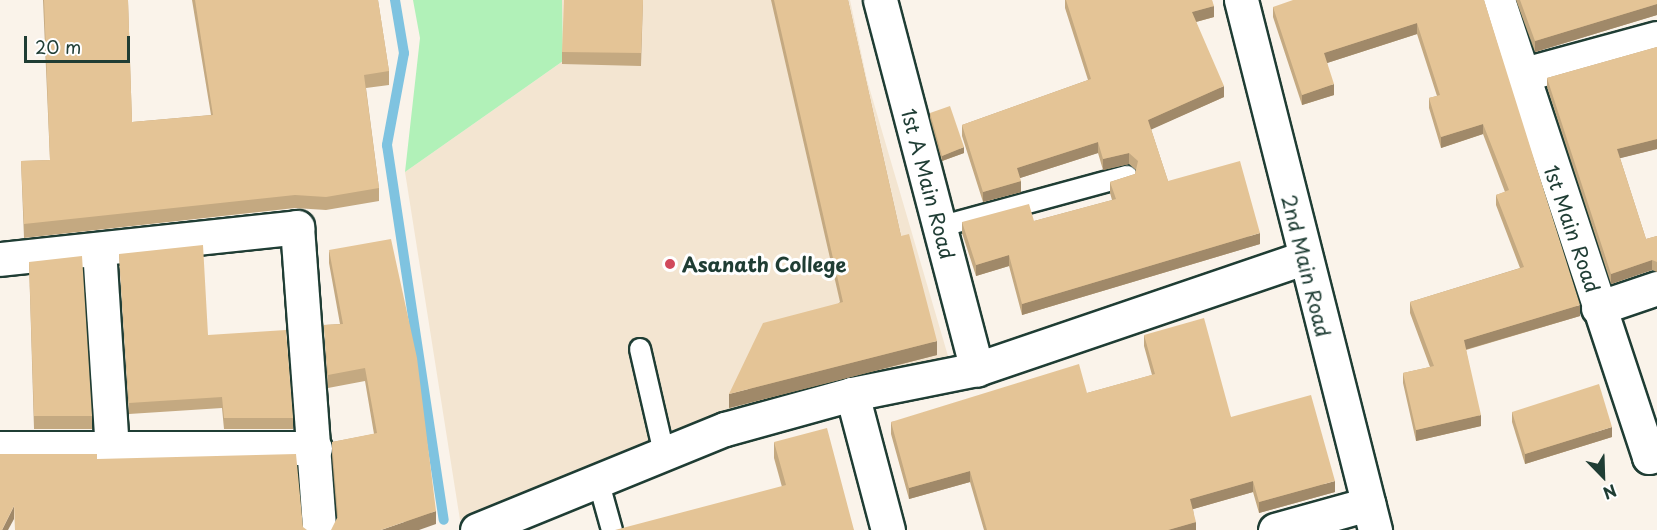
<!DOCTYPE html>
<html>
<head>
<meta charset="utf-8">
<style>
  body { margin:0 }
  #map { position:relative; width:1657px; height:530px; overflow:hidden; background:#faf3ea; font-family:"Playpen Sans",sans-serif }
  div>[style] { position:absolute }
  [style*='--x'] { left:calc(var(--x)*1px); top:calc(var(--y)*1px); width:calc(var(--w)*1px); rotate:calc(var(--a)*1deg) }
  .built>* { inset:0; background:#f3e5d1 }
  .green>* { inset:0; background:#b1f1b8 }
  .stream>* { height:10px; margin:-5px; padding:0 5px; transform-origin:5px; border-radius:5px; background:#7fc3e0 }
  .roads { filter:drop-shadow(2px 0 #1f3d34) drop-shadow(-2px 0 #1f3d34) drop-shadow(0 2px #1f3d34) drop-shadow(0 -2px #1f3d34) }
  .service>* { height:20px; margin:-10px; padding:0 10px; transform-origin:10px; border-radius:10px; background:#fff }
  .minor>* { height:33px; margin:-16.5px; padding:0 16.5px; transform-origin:16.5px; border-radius:16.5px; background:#fff }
  .wall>* { inset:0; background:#c4a981 }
  .shaded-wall>* { inset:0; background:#a08969 }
  .building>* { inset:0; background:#e4c496 }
  .dots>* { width:16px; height:16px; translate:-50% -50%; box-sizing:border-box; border:3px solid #fff; border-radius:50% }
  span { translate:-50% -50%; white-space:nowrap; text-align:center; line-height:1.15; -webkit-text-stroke:6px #fff; paint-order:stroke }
  .street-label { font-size:20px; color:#1f3d34 }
  .poi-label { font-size:20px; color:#1f3d34; font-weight:700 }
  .left { translate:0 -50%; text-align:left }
  .north { position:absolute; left:1573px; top:446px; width:60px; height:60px; -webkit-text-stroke:4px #fff; paint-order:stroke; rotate:157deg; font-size:16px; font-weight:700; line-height:24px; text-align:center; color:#1f3d34 }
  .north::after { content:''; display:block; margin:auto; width:21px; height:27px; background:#1f3d34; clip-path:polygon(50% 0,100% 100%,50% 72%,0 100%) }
  .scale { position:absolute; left:24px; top:36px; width:106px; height:27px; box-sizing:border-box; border:3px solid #1f3d34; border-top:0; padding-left:8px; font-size:18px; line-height:21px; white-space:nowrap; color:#1f3d34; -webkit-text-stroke:4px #fff; paint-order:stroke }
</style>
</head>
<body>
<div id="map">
  <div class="built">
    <i style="clip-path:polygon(562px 0,850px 0,867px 80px,948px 356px,699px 424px,460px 520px,405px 172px,563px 61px)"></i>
  </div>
  <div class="green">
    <i style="clip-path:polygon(413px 0,562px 0,563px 61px,405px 172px,420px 38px)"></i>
  </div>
  <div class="stream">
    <i style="--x:395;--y:0;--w:54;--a:80.4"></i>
    <i style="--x:404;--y:53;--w:94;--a:100.5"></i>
    <i style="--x:387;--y:145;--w:379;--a:81.4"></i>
  </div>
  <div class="roads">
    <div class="service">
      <i style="--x:939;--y:227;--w:195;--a:-15.2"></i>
      <i style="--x:640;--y:349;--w:107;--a:77"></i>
      <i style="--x:598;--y:480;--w:52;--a:74.4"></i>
    </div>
    <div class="minor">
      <i style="--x:880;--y:0;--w:382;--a:75.3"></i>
      <i style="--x:1241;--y:0;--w:547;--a:75.81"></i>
      <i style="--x:1498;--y:0;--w:481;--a:71.7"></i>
      <i style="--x:1649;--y:457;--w:8;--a:-14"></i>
      <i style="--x:1521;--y:75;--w:141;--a:-15.2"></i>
      <i style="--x:99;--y:249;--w:199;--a:86.3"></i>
      <i style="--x:0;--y:259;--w:299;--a:-6.1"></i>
      <i style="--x:297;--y:227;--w:304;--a:85.8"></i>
      <i style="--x:1598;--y:308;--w:62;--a:-18.7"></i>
      <i style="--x:852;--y:394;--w:141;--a:75.2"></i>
      <i style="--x:0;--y:448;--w:315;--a:0"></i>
      <i style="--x:477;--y:530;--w:268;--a:-22.2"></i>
      <i style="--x:725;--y:429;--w:132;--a:-15.4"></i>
      <i style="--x:852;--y:394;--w:127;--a:-11.3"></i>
      <i style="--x:977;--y:369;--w:344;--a:-18.8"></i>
      <i style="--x:1275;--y:530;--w:97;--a:-15.6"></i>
    </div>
  </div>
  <div class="wall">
    <i style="clip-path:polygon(43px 0,128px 0,132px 122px,211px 115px,192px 0,378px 0,389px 71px,389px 85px,366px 88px,379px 188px,379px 201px,326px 210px,295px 208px,24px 238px,21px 161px,50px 160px)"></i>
    <i style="clip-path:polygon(643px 0,641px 66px,562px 64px,562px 52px)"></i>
    <i style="clip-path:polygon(771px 0,848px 0,901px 236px,937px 355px,729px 408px,840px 302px)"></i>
    <i style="clip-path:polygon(1065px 0,1212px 0,1214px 17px,1196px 22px,1224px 97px,1151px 129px,1168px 181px,1260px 244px,1022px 315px,1009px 266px,976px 276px,962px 233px,962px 222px,1034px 221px,1112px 200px,1110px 193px,1110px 182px,1135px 174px,1136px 170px,1129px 164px,1103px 170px,1098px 153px,1020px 178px,1021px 192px,983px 202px,962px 136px,962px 125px,1088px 80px,1065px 8px)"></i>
    <i style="clip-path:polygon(1484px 0,1580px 316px,1466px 350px,1481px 426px,1416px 441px,1403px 383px,1403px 373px,1430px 367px,1410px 313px,1410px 302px,1520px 268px,1496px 205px,1496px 195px,1505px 192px,1483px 134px,1441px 148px,1429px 108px,1429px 98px,1437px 96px,1417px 34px,1327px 63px,1334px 95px,1302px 105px,1273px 17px,1273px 7px)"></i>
    <i style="clip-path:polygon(1516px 0,1657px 0,1657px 15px,1535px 52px)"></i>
    <i style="clip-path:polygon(1657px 47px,1657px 149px,1620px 158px,1646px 239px,1657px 236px,1657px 272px,1652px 270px,1611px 284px,1547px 87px,1547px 78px)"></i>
    <i style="clip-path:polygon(930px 113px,964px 153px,942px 161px,930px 118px)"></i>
    <i style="clip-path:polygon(329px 250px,436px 524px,337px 517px,332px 455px,332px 442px,374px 434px,365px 381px,328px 388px,324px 325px,340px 324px,329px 263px)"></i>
    <i style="clip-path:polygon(119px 254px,208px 335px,293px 418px,293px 429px,224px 429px,222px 408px,129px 414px)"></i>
    <i style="clip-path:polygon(29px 262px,92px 416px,92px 429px,34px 429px)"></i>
    <i style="clip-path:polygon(1144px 335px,1231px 417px,1335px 492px,1259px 513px,1253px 492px,1193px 509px,1196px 530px,984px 530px,970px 482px,909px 499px,891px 434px,891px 422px,1087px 393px,1152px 375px,1144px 346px)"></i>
    <i style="clip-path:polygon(1512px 412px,1612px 437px,1525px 464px,1512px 422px)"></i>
    <i style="clip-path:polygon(774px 442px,854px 530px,782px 487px,774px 458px)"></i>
  </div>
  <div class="shaded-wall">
    <i style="clip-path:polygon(1657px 4px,1657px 15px,1535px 52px,1535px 41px)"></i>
    <i style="clip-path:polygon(1214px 6px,1214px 17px,1192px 23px,1192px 12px)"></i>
    <i style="clip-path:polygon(1417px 23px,1417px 34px,1324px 64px,1324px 53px)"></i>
    <i style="clip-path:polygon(1334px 84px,1334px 95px,1302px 105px,1302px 95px)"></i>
    <i style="clip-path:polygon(1224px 86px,1224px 97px,1148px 131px,1148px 120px)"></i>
    <i style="clip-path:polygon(1483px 124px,1483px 134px,1441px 148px,1441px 137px)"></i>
    <i style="clip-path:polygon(1657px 139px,1657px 149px,1617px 159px,1617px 149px)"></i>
    <i style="clip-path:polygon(1098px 142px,1098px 153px,1017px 179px,1017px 168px)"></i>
    <i style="clip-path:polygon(964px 147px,964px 153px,942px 161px,942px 156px)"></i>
    <i style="clip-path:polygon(1129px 153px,1129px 164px,1103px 170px,1103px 159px)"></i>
    <i style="clip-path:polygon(1021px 181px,1021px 192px,983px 202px,983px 192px)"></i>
    <i style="clip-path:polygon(1260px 233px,1260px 244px,1022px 315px,1022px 304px)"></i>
    <i style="clip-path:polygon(1009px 255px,1009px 266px,976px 276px,976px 265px)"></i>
    <i style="clip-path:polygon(1652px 260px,1652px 270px,1611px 284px,1611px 274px)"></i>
    <i style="clip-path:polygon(1580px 305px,1580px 316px,1464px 350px,1464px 340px)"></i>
    <i style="clip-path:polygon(937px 341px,937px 355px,729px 408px,729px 394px)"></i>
    <i style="clip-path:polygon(1481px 415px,1481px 426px,1416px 441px,1416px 430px)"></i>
    <i style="clip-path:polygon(1612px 427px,1612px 437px,1525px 464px,1525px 454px)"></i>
    <i style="clip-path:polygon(970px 471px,970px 482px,909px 499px,909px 488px)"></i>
    <i style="clip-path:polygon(1253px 481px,1253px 492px,1190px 510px,1190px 499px)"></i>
    <i style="clip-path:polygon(1335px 481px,1335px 492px,1259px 513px,1259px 502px)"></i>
    <i style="clip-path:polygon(14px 506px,14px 519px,8px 530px,2px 530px)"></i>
    <i style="clip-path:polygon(436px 511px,436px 524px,419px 530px,381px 530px)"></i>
    <i style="clip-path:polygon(1196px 522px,1196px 530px,1168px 530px)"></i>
  </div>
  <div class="building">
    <i style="clip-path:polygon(44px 0,128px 0,132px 122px,213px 115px,195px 0,378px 0,389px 71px,364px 75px,379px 188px,326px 197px,295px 195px,24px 224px,21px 161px,50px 160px)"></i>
    <i style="clip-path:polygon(564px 0,643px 0,641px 53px,562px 52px)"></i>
    <i style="clip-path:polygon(774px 0,848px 0,901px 236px,909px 234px,937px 341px,729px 394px,763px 323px,843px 302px)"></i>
    <i style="clip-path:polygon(1066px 0,1212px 0,1214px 6px,1192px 12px,1224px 86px,1148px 120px,1168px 181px,1240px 161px,1260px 233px,1022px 304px,1009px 255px,976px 265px,962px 222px,1029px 204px,1034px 221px,1116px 199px,1110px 182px,1135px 174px,1138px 161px,1129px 153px,1103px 159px,1098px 142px,1017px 168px,1021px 181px,983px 192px,962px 125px,1091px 79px)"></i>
    <i style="clip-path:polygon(1293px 0,1484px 0,1580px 305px,1464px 340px,1481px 415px,1416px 430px,1403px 373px,1434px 366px,1410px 302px,1524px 267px,1496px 195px,1509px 190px,1483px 124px,1441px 137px,1429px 98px,1440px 95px,1417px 23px,1324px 53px,1334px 84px,1302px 95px,1273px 7px)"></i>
    <i style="clip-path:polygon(1520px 0,1657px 0,1657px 4px,1535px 41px)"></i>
    <i style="clip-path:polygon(1657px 47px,1657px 139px,1617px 149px,1646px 239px,1657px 236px,1657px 262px,1652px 260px,1611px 274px,1547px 78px)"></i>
    <i style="clip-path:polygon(950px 106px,964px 147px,942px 156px,930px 113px)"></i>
    <i style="clip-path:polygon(391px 239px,417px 358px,436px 511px,381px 530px,331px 530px,338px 516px,332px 442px,377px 433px,365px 368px,328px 375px,324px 325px,343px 324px,329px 250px)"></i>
    <i style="clip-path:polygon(203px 245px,208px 335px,286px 330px,293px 418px,224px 418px,222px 397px,129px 403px,119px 254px)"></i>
    <i style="clip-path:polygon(82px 256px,92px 416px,34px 416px,29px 262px)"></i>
    <i style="clip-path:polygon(1204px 318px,1231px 417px,1311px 395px,1335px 481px,1259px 502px,1253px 481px,1190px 499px,1196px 522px,1168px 530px,987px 530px,970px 471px,909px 488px,891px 422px,1079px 364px,1087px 393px,1155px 374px,1144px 335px)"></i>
    <i style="clip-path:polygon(1599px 384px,1612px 427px,1525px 454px,1512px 412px)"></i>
    <i style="clip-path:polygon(827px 428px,854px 530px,615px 530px,786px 485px,774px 442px)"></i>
    <i style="clip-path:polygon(0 454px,97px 454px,97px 459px,296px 454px,303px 527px,307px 530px,15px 530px,14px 506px,2px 530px,0 530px)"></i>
  </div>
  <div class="dots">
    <i style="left:670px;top:264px;background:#d1495b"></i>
  </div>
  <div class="street-label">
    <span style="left:928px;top:184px;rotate:75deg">1st A Main Road</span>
    <span style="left:1572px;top:229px;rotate:71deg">1st Main Road</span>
    <span style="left:1306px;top:266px;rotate:76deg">2nd Main Road</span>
  </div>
  <div class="poi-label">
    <span class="left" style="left:682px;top:264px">Asanath College</span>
  </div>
  <div class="north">N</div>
  <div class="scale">20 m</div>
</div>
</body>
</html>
